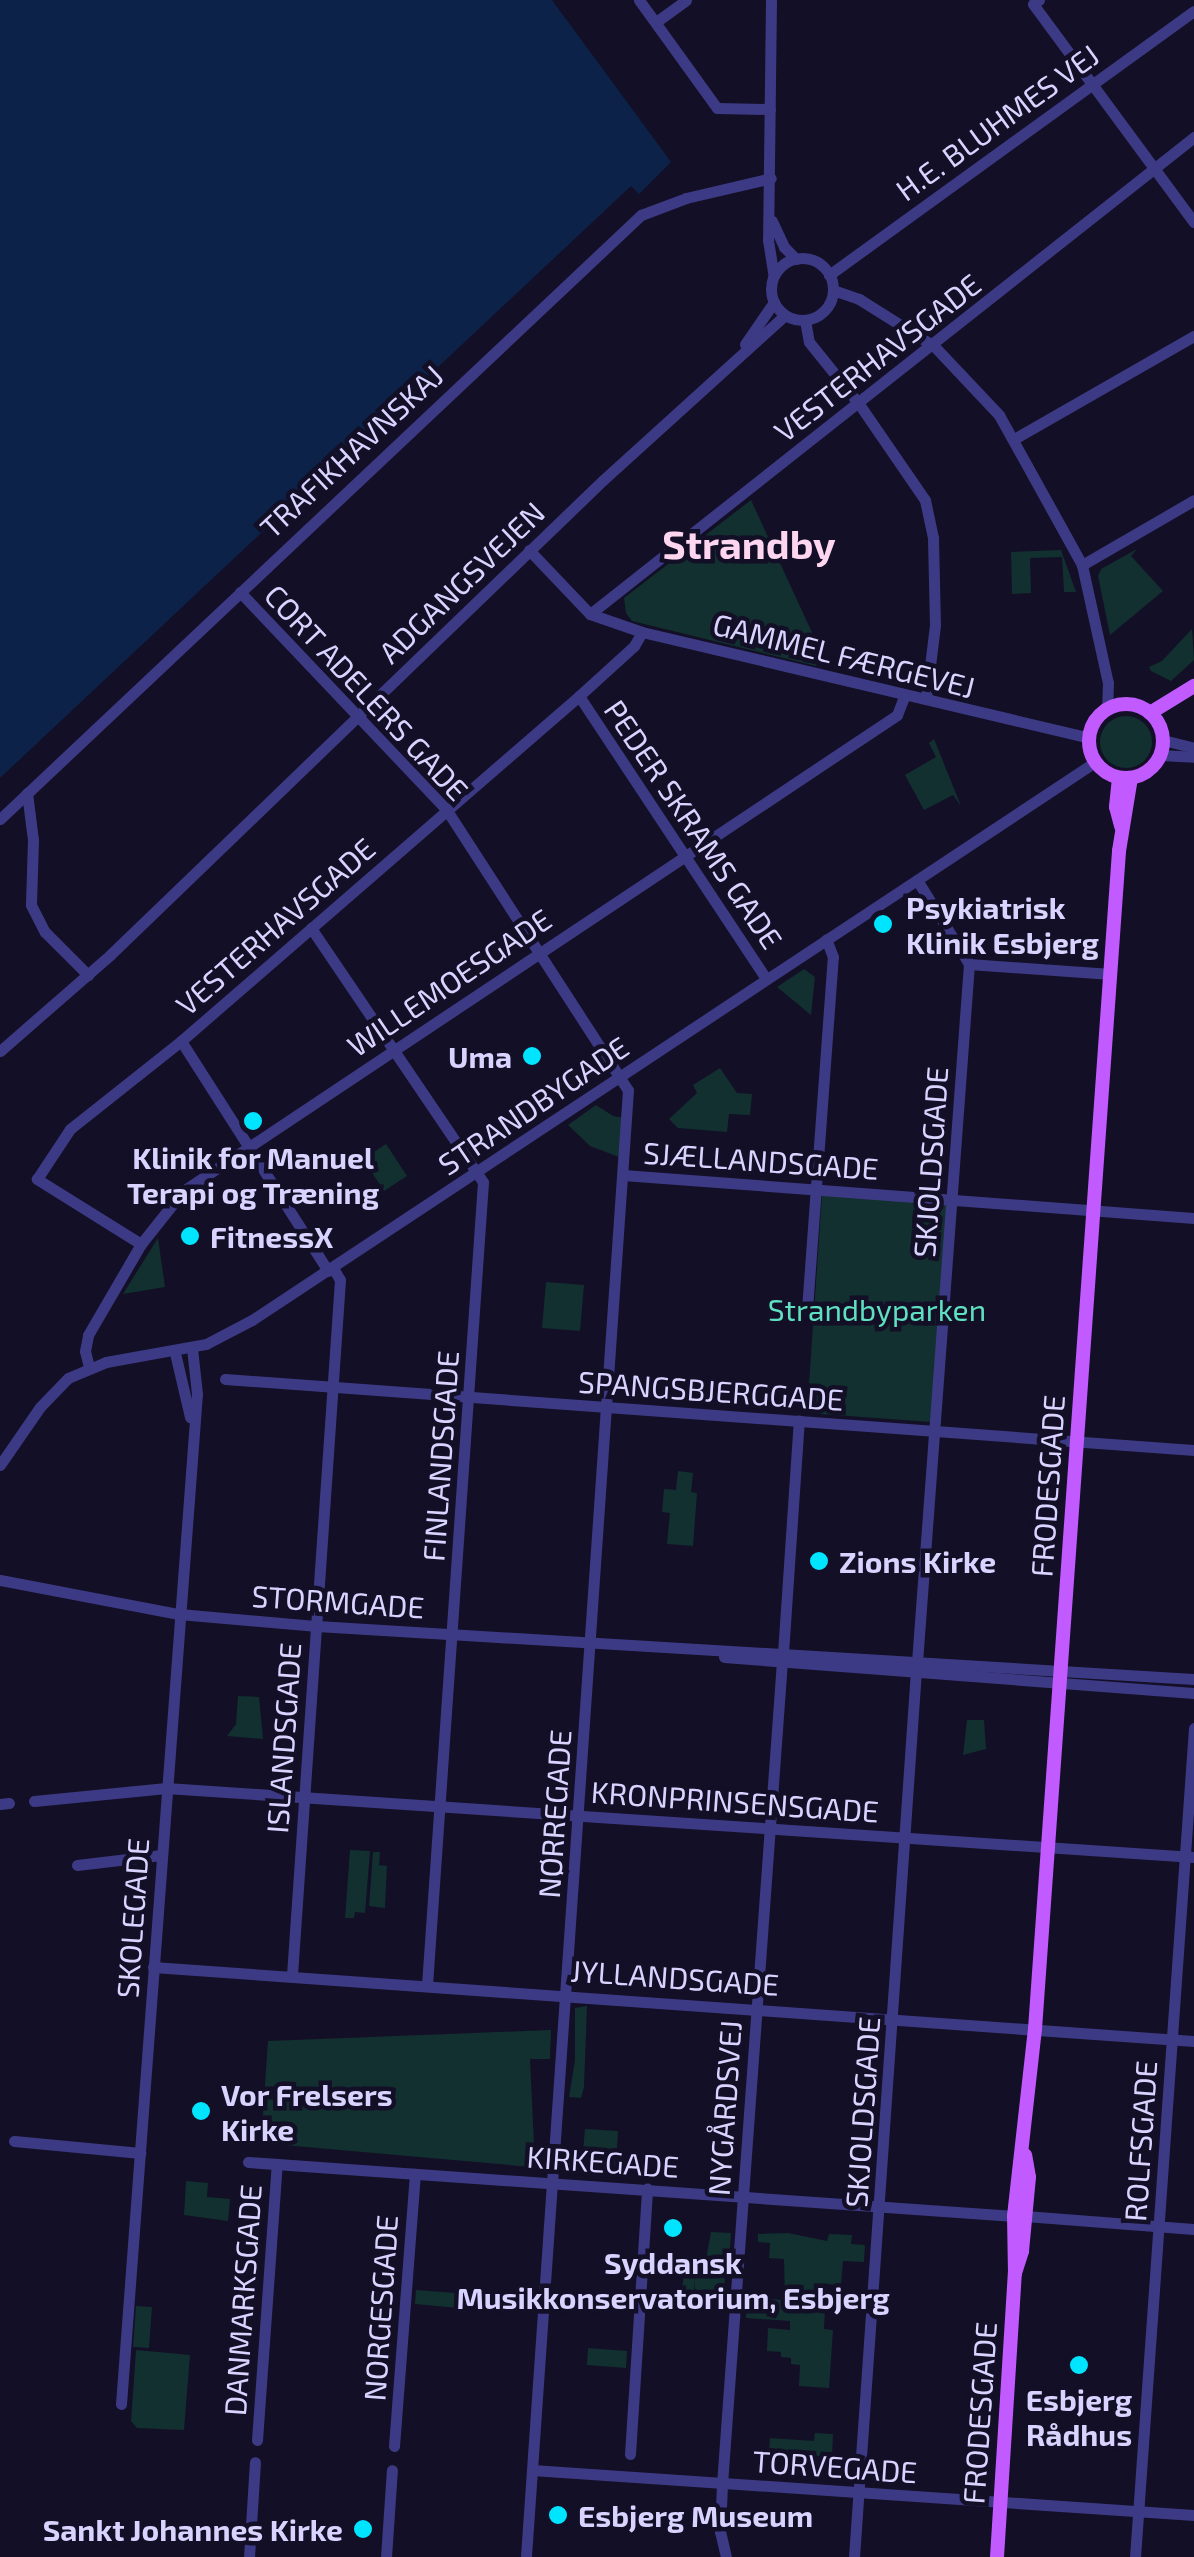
<!DOCTYPE html>
<html>
<head>
<meta charset="utf-8">
<style>
  body { margin:0 }
  #map { position:relative; width:1194px; height:2557px; overflow:hidden; background:#130f26; font-family:"Exo 2",sans-serif }
  div>[style] { position:absolute }
  [style*='--x'] { left:calc(var(--x)*1px); top:calc(var(--y)*1px); width:calc(var(--w)*1px); rotate:calc(var(--a)*1deg) }
  .green>* { inset:0; background:#12302f }
  .round { border-radius:50% }
  .water>* { inset:0; background:#0c2248 }
  .minor>* { height:11px; margin:-5.5px; padding:0 5.5px; transform-origin:5.5px; border-radius:5.5px; background:#3d3a85 }
  .minor>.ring { margin:-5.5px; padding:0; box-sizing:content-box; background:none; border:11px solid #3d3a85; border-radius:50% }
  .major>* { height:14px; margin:-7px; padding:0 7px; transform-origin:7px; border-radius:7px; background:#c25bff }
  .major>.ring { margin:-7px; padding:0; box-sizing:content-box; background:none; border:14px solid #c25bff; border-radius:50% }
  .dots>* { width:28px; height:28px; translate:-50% -50%; box-sizing:border-box; border:5px solid #130f26; border-radius:50% }
  span { translate:-50% -50%; white-space:nowrap; text-align:center; line-height:1.15; -webkit-text-stroke:9px #130f26; paint-order:stroke }
  .street-label { font-size:30px; color:#d9d4ff }
  .poi-label { font-size:30px; color:#d9d4ff; font-weight:700 }
  .left { translate:0 -50%; text-align:left }
  .right { translate:-100% -50%; text-align:right }
  .park-label { font-size:30px; color:#5fe0c0 }
  .district-label { font-size:40px; color:#ffd6f0; font-weight:700 }
</style>
</head>
<body>
<div id="map">
  <div class="green">
    <i style="clip-path:polygon(751px 500px,821px 652px,816px 666px,632px 621px,626px 613px,624px 598px)"></i>
    <i style="clip-path:polygon(1137px 549px,1131px 556px,1163px 591px,1110px 635px,1098px 576px,1101px 569px)"></i>
    <i style="clip-path:polygon(1061px 550px,1076px 592px,1064px 592px,1062px 557px,1030px 558px,1031px 593px,1012px 594px,1011px 552px)"></i>
    <i style="clip-path:polygon(1192px 629px,1194px 660px,1171px 681px,1151px 671px,1149px 667px,1162px 661px)"></i>
    <i class="round" style="left:1100px;top:716px;width:52px;height:52px"></i>
    <i style="clip-path:polygon(934px 739px,961px 806px,953px 795px,924px 810px,905px 775px,936px 757px,929px 743px)"></i>
    <i style="clip-path:polygon(804px 969px,815px 977px,811px 1015px,777px 987px)"></i>
    <i style="clip-path:polygon(720px 1068px,737px 1093px,752px 1094px,750px 1115px,729px 1114px,727px 1132px,678px 1128px,669px 1119px,697px 1093px,693px 1085px)"></i>
    <i style="clip-path:polygon(596px 1105px,613px 1116px,624px 1118px,619px 1157px,590px 1146px,568px 1125px)"></i>
    <i style="clip-path:polygon(386px 1144px,407px 1176px,384px 1191px,363px 1159px)"></i>
    <i style="clip-path:polygon(822px 1195px,947px 1205px,931px 1422px,807px 1413px)"></i>
    <i style="clip-path:polygon(158px 1238px,165px 1287px,123px 1294px)"></i>
    <i style="clip-path:polygon(546px 1282px,584px 1285px,580px 1331px,542px 1328px)"></i>
    <i style="clip-path:polygon(678px 1471px,693px 1473px,691px 1492px,697px 1493px,693px 1546px,667px 1544px,670px 1513px,662px 1512px,664px 1489px,676px 1490px)"></i>
    <i style="clip-path:polygon(238px 1696px,259px 1697px,263px 1739px,227px 1736px,236px 1724px)"></i>
    <i style="clip-path:polygon(967px 1720px,984px 1720px,986px 1749px,963px 1755px)"></i>
    <i style="clip-path:polygon(350px 1850px,370px 1851px,365px 1913px,355px 1912px,354px 1918px,345px 1918px)"></i>
    <i style="clip-path:polygon(373px 1852px,380px 1852px,379px 1865px,387px 1866px,385px 1908px,369px 1906px)"></i>
    <i style="clip-path:polygon(587px 2006px,584px 2087px,581px 2098px,569px 2097px,575px 2060px,575px 2008px)"></i>
    <i style="clip-path:polygon(551px 2030px,550px 2059px,530px 2059px,534px 2144px,544px 2146px,543px 2168px,261px 2143px,268px 2041px)"></i>
    <i style="clip-path:polygon(585px 2129px,618px 2131px,616px 2166px,582px 2163px)"></i>
    <i style="clip-path:polygon(186px 2181px,208px 2183px,207px 2197px,230px 2199px,228px 2221px,184px 2215px)"></i>
    <i style="clip-path:polygon(711px 2232px,731px 2233px,729px 2261px,706px 2260px)"></i>
    <i style="clip-path:polygon(788px 2233px,827px 2241px,829px 2234px,852px 2235px,851px 2244px,865px 2245px,864px 2262px,843px 2261px,841px 2285px,826px 2284px,825px 2293px,840px 2294px,839px 2309px,825px 2308px,824px 2329px,833px 2330px,829px 2388px,799px 2386px,800px 2365px,791px 2364px,791px 2358px,781px 2357px,781px 2352px,767px 2351px,768px 2328px,790px 2330px,790px 2321px,746px 2318px,747px 2298px,785px 2300px,784px 2259px,769px 2258px,770px 2243px,758px 2242px,758px 2234px)"></i>
    <i style="clip-path:polygon(684px 2272px,725px 2275px,724px 2292px,695px 2290px,695px 2278px,694px 2291px,682px 2290px)"></i>
    <i style="clip-path:polygon(416px 2290px,470px 2294px,469px 2309px,415px 2304px)"></i>
    <i style="clip-path:polygon(136px 2306px,152px 2307px,149px 2348px,133px 2347px)"></i>
    <i style="clip-path:polygon(588px 2348px,627px 2351px,626px 2368px,587px 2365px)"></i>
    <i style="clip-path:polygon(136px 2350px,190px 2355px,184px 2430px,137px 2428px,131px 2421px)"></i>
    <i style="clip-path:polygon(815px 2433px,833px 2434px,832px 2457px,769px 2453px,770px 2438px,814px 2441px)"></i>
  </div>
  <div class="water">
    <i style="clip-path:polygon(0 0,552px 0,671px 162px,639px 194px,631px 186px,0 778px)"></i>
  </div>
  <div class="minor">
    <i style="--x:639;--y:0;--w:133;--a:54.2"></i>
    <i style="--x:717;--y:108;--w:53;--a:1.1"></i>
    <i style="--x:771;--y:0;--w:240;--a:90.7"></i>
    <i style="--x:768;--y:240;--w:36;--a:81"></i>
    <i style="--x:1039;--y:0;--w:7;--a:146"></i>
    <i style="--x:1033;--y:4;--w:271;--a:53.6"></i>
    <i style="--x:656;--y:22;--w:37;--a:-36"></i>
    <i style="--x:772;--y:221;--w:29;--a:65"></i>
    <i style="--x:784;--y:247;--w:17;--a:45"></i>
    <i class="ring" style="left:771px;top:258px;width:51px;height:51px"></i>
    <i style="--x:829;--y:275;--w:450;--a:-35.9"></i>
    <i style="--x:833;--y:290;--w:28;--a:19"></i>
    <i style="--x:859;--y:299;--w:89;--a:32.1"></i>
    <i style="--x:934;--y:346;--w:95;--a:46.7"></i>
    <i style="--x:999;--y:415;--w:171;--a:61"></i>
    <i style="--x:1082;--y:565;--w:121;--a:77.6"></i>
    <i style="--x:1108;--y:683;--w:26;--a:92"></i>
    <i style="--x:805;--y:320;--w:22;--a:80"></i>
    <i style="--x:809;--y:342;--w:80;--a:51.1"></i>
    <i style="--x:859;--y:404;--w:116;--a:55.5"></i>
    <i style="--x:925;--y:500;--w:39;--a:78"></i>
    <i style="--x:933;--y:538;--w:87;--a:88.7"></i>
    <i style="--x:935;--y:625;--w:74;--a:97"></i>
    <i style="--x:745;--y:344;--w:51;--a:-55.4"></i>
    <i style="--x:1014;--y:439;--w:207;--a:-29.8"></i>
    <i style="--x:529;--y:550;--w:88;--a:46.4"></i>
    <i style="--x:590;--y:614;--w:55;--a:19.1"></i>
    <i style="--x:642;--y:632;--w:459;--a:13.3"></i>
    <i style="--x:1082;--y:565;--w:129;--a:-30.1"></i>
    <i style="--x:240;--y:592;--w:299;--a:46.5"></i>
    <i style="--x:446;--y:809;--w:335;--a:57.1"></i>
    <i style="--x:628;--y:1090;--w:1471;--a:93.98"></i>
    <i style="--x:590;--y:614;--w:770;--a:-38.3"></i>
    <i style="--x:579;--y:696;--w:339;--a:56.5"></i>
    <i style="--x:1163;--y:740;--w:32;--a:14"></i>
    <i style="--x:1160;--y:755;--w:34;--a:3"></i>
    <i style="--x:27;--y:793;--w:47;--a:82.7"></i>
    <i style="--x:33;--y:840;--w:65;--a:91.8"></i>
    <i style="--x:31;--y:905;--w:30;--a:63"></i>
    <i style="--x:45;--y:932;--w:61;--a:45"></i>
    <i style="--x:0;--y:819;--w:881;--a:-43.3"></i>
    <i style="--x:641;--y:215;--w:48;--a:-20.7"></i>
    <i style="--x:686;--y:198;--w:87;--a:-13.2"></i>
    <i style="--x:917;--y:880;--w:99;--a:58.2"></i>
    <i style="--x:969;--y:964;--w:142;--a:4"></i>
    <i style="--x:311;--y:928;--w:307;--a:55.9"></i>
    <i style="--x:483;--y:1182;--w:804;--a:93.99"></i>
    <i style="--x:181;--y:1041;--w:273;--a:57.4"></i>
    <i style="--x:0;--y:1051;--w:146;--a:-41.1"></i>
    <i style="--x:110;--y:955;--w:683;--a:-43.93"></i>
    <i style="--x:602;--y:481;--w:247;--a:-42.2"></i>
    <i style="--x:623;--y:1175;--w:573;--a:4.31"></i>
    <i style="--x:141;--y:1244;--w:123;--a:-148"></i>
    <i style="--x:37;--y:1179;--w:60;--a:-56.6"></i>
    <i style="--x:70;--y:1129;--w:142;--a:-38.4"></i>
    <i style="--x:181;--y:1041;--w:527;--a:-40.92"></i>
    <i style="--x:579;--y:696;--w:74;--a:-42.3"></i>
    <i style="--x:634;--y:646;--w:16;--a:-60"></i>
    <i style="--x:807;--y:1309;--w:353;--a:-85.8"></i>
    <i style="--x:833;--y:957;--w:19;--a:-111"></i>
    <i style="--x:175;--y:1353;--w:66;--a:76.8"></i>
    <i style="--x:89;--y:1367;--w:16;--a:-104"></i>
    <i style="--x:85;--y:1351;--w:16;--a:-79"></i>
    <i style="--x:88;--y:1335;--w:105;--a:-59.8"></i>
    <i style="--x:141;--y:1244;--w:68;--a:-51.6"></i>
    <i style="--x:183;--y:1191;--w:858;--a:-33.69"></i>
    <i style="--x:897;--y:715;--w:22;--a:-69"></i>
    <i style="--x:225;--y:1379;--w:972;--a:4.19"></i>
    <i style="--x:0;--y:1465;--w:70;--a:-55.4"></i>
    <i style="--x:40;--y:1407;--w:40;--a:-46"></i>
    <i style="--x:68;--y:1378;--w:41;--a:-22.8"></i>
    <i style="--x:106;--y:1362;--w:102;--a:-10.2"></i>
    <i style="--x:206;--y:1344;--w:52;--a:-27.6"></i>
    <i style="--x:252;--y:1320;--w:1011;--a:-33.5"></i>
    <i style="--x:0;--y:1580;--w:182;--a:10.8"></i>
    <i style="--x:179;--y:1614;--w:139;--a:5"></i>
    <i style="--x:317;--y:1626;--w:879;--a:3.46"></i>
    <i style="--x:783;--y:1653;--w:233;--a:-86.1"></i>
    <i style="--x:724;--y:1657;--w:471;--a:4.4"></i>
    <i style="--x:917;--y:1662;--w:700;--a:-85.74"></i>
    <i style="--x:34;--y:1801;--w:133;--a:-5.6"></i>
    <i style="--x:166;--y:1788;--w:1030;--a:3.84"></i>
    <i style="--x:0;--y:1804;--w:9;--a:-6"></i>
    <i style="--x:77;--y:1865;--w:85;--a:-6.8"></i>
    <i style="--x:153;--y:1967;--w:1044;--a:4.07"></i>
    <i style="--x:292;--y:1975;--w:697;--a:-86.05"></i>
    <i style="--x:340;--y:1280;--w:14;--a:-120"></i>
    <i style="--x:14;--y:2141;--w:127;--a:5.4"></i>
    <i style="--x:248;--y:2162;--w:768;--a:4.03"></i>
    <i style="--x:1025;--y:2216;--w:169;--a:4.4"></i>
    <i style="--x:121;--y:2404;--w:1013;--a:-85.7"></i>
    <i style="--x:197;--y:1394;--w:46;--a:-96.2"></i>
    <i style="--x:257;--y:2440;--w:277;--a:-85.9"></i>
    <i style="--x:394;--y:2446;--w:273;--a:-85.6"></i>
    <i style="--x:630;--y:2454;--w:266;--a:-86.3"></i>
    <i style="--x:532;--y:2470;--w:664;--a:3.89"></i>
    <i style="--x:249;--y:2557;--w:95;--a:-86.4"></i>
    <i style="--x:386;--y:2557;--w:87;--a:-86.1"></i>
    <i style="--x:726;--y:2557;--w:26;--a:-103"></i>
    <i style="--x:720;--y:2532;--w:48;--a:-87.6"></i>
    <i style="--x:722;--y:2484;--w:825;--a:-85.83"></i>
    <i style="--x:854;--y:2557;--w:888;--a:-86"></i>
    <i style="--x:1135;--y:2557;--w:831;--a:-85.93"></i>
  </div>
  <div class="major">
    <i class="ring" style="left:1089px;top:704px;width:60px;height:60px"></i>
    <i style="--x:1150;--y:713;--w:52;--a:-31.5"></i>
    <i style="--x:1119;--y:778;--w:29;--a:96"></i>
    <i style="--x:1116;--y:807;--w:20;--a:75"></i>
    <i style="--x:1015;--y:2273;--w:57;--a:-91"></i>
    <i style="--x:1014;--y:2216;--w:188;--a:-83.6"></i>
    <i style="--x:1035;--y:2029;--w:1181;--a:-85.92"></i>
    <i style="--x:1119;--y:851;--w:74;--a:-80.7"></i>
    <i style="--x:997;--y:2557;--w:285;--a:-86.4"></i>
    <i style="--x:1015;--y:2273;--w:23;--a:-72"></i>
    <i style="--x:1022;--y:2251;--w:74;--a:-84.6"></i>
    <i style="--x:1029;--y:2177;--w:22;--a:-100"></i>
  </div>
  <div class="dots">
    <i style="left:883px;top:924px;background:#00e5ff"></i>
    <i style="left:532px;top:1056px;background:#00e5ff"></i>
    <i style="left:253px;top:1121px;background:#00e5ff"></i>
    <i style="left:190px;top:1236px;background:#00e5ff"></i>
    <i style="left:819px;top:1561px;background:#00e5ff"></i>
    <i style="left:201px;top:2111px;background:#00e5ff"></i>
    <i style="left:673px;top:2228px;background:#00e5ff"></i>
    <i style="left:1079px;top:2365px;background:#00e5ff"></i>
    <i style="left:558px;top:2515px;background:#00e5ff"></i>
    <i style="left:363px;top:2529px;background:#00e5ff"></i>
  </div>
  <div class="street-label">
    <span style="left:997px;top:122px;rotate:-36deg">H.E. BLUHMES VEJ</span>
    <span style="left:877px;top:357px;rotate:-38deg">VESTERHAVSGADE</span>
    <span style="left:351px;top:451px;rotate:-43deg">TRAFIKHAVNSKAJ</span>
    <span style="left:461px;top:582px;rotate:-44deg">ADGANGSVEJEN</span>
    <span style="left:844px;top:655px;rotate:14deg">GAMMEL FÆRGEVEJ</span>
    <span style="left:367px;top:692px;rotate:47deg">CORT ADELERS GADE</span>
    <span style="left:694px;top:824px;rotate:56deg">PEDER SKRAMS GADE</span>
    <span style="left:275px;top:926px;rotate:-41deg">VESTERHAVSGADE</span>
    <span style="left:449px;top:982px;rotate:-34deg">WILLEMOESGADE</span>
    <span style="left:533px;top:1105px;rotate:-34deg">STRANDBYGADE</span>
    <span style="left:761px;top:1160px;rotate:4deg">SJÆLLANDSGADE</span>
    <span style="left:930px;top:1162px;rotate:-86deg">SKJOLDSGADE</span>
    <span style="left:711px;top:1390px;rotate:4deg">SPANGSBJERGGADE</span>
    <span style="left:440px;top:1456px;rotate:-86deg">FINLANDSGADE</span>
    <span style="left:1047px;top:1486px;rotate:-86deg">FRODESGADE</span>
    <span style="left:338px;top:1601px;rotate:4deg">STORMGADE</span>
    <span style="left:283px;top:1738px;rotate:-86deg">ISLANDSGADE</span>
    <span style="left:735px;top:1801px;rotate:4deg">KRONPRINSENSGADE</span>
    <span style="left:554px;top:1814px;rotate:-86deg">NØRREGADE</span>
    <span style="left:132px;top:1918px;rotate:-86deg">SKOLEGADE</span>
    <span style="left:675px;top:1977px;rotate:4deg">JYLLANDSGADE</span>
    <span style="left:724px;top:2108px;rotate:-86deg">NYGÅRDSVEJ</span>
    <span style="left:862px;top:2112px;rotate:-86deg">SKJOLDSGADE</span>
    <span style="left:1140px;top:2141px;rotate:-86deg">ROLFSGADE</span>
    <span style="left:603px;top:2161px;rotate:4deg">KIRKEGADE</span>
    <span style="left:242px;top:2300px;rotate:-86deg">DANMARKSGADE</span>
    <span style="left:380px;top:2308px;rotate:-86deg">NORGESGADE</span>
    <span style="left:979px;top:2413px;rotate:-86deg">FRODESGADE</span>
    <span style="left:835px;top:2466px;rotate:4deg">TORVEGADE</span>
  </div>
  <div class="poi-label">
    <span class="left" style="left:906px;top:924px">Psykiatrisk<br>Klinik Esbjerg</span>
    <span class="right" style="left:512px;top:1056px">Uma</span>
    <span style="left:253px;top:1174px">Klinik for Manuel<br>Terapi og Træning</span>
    <span class="left" style="left:210px;top:1236px">FitnessX</span>
    <span class="left" style="left:839px;top:1561px">Zions Kirke</span>
    <span class="left" style="left:221px;top:2111px">Vor Frelsers<br>Kirke</span>
    <span style="left:673px;top:2279px">Syddansk<br>Musikkonservatorium, Esbjerg</span>
    <span style="left:1079px;top:2416px">Esbjerg<br>Rådhus</span>
    <span class="left" style="left:578px;top:2515px">Esbjerg Museum</span>
    <span class="right" style="left:343px;top:2529px">Sankt Johannes Kirke</span>
  </div>
  <div class="park-label">
    <span style="left:877px;top:1309px">Strandbyparken</span>
  </div>
  <div class="district-label">
    <span style="left:749px;top:543px">Strandby</span>
  </div>
</div>
</body>
</html>
